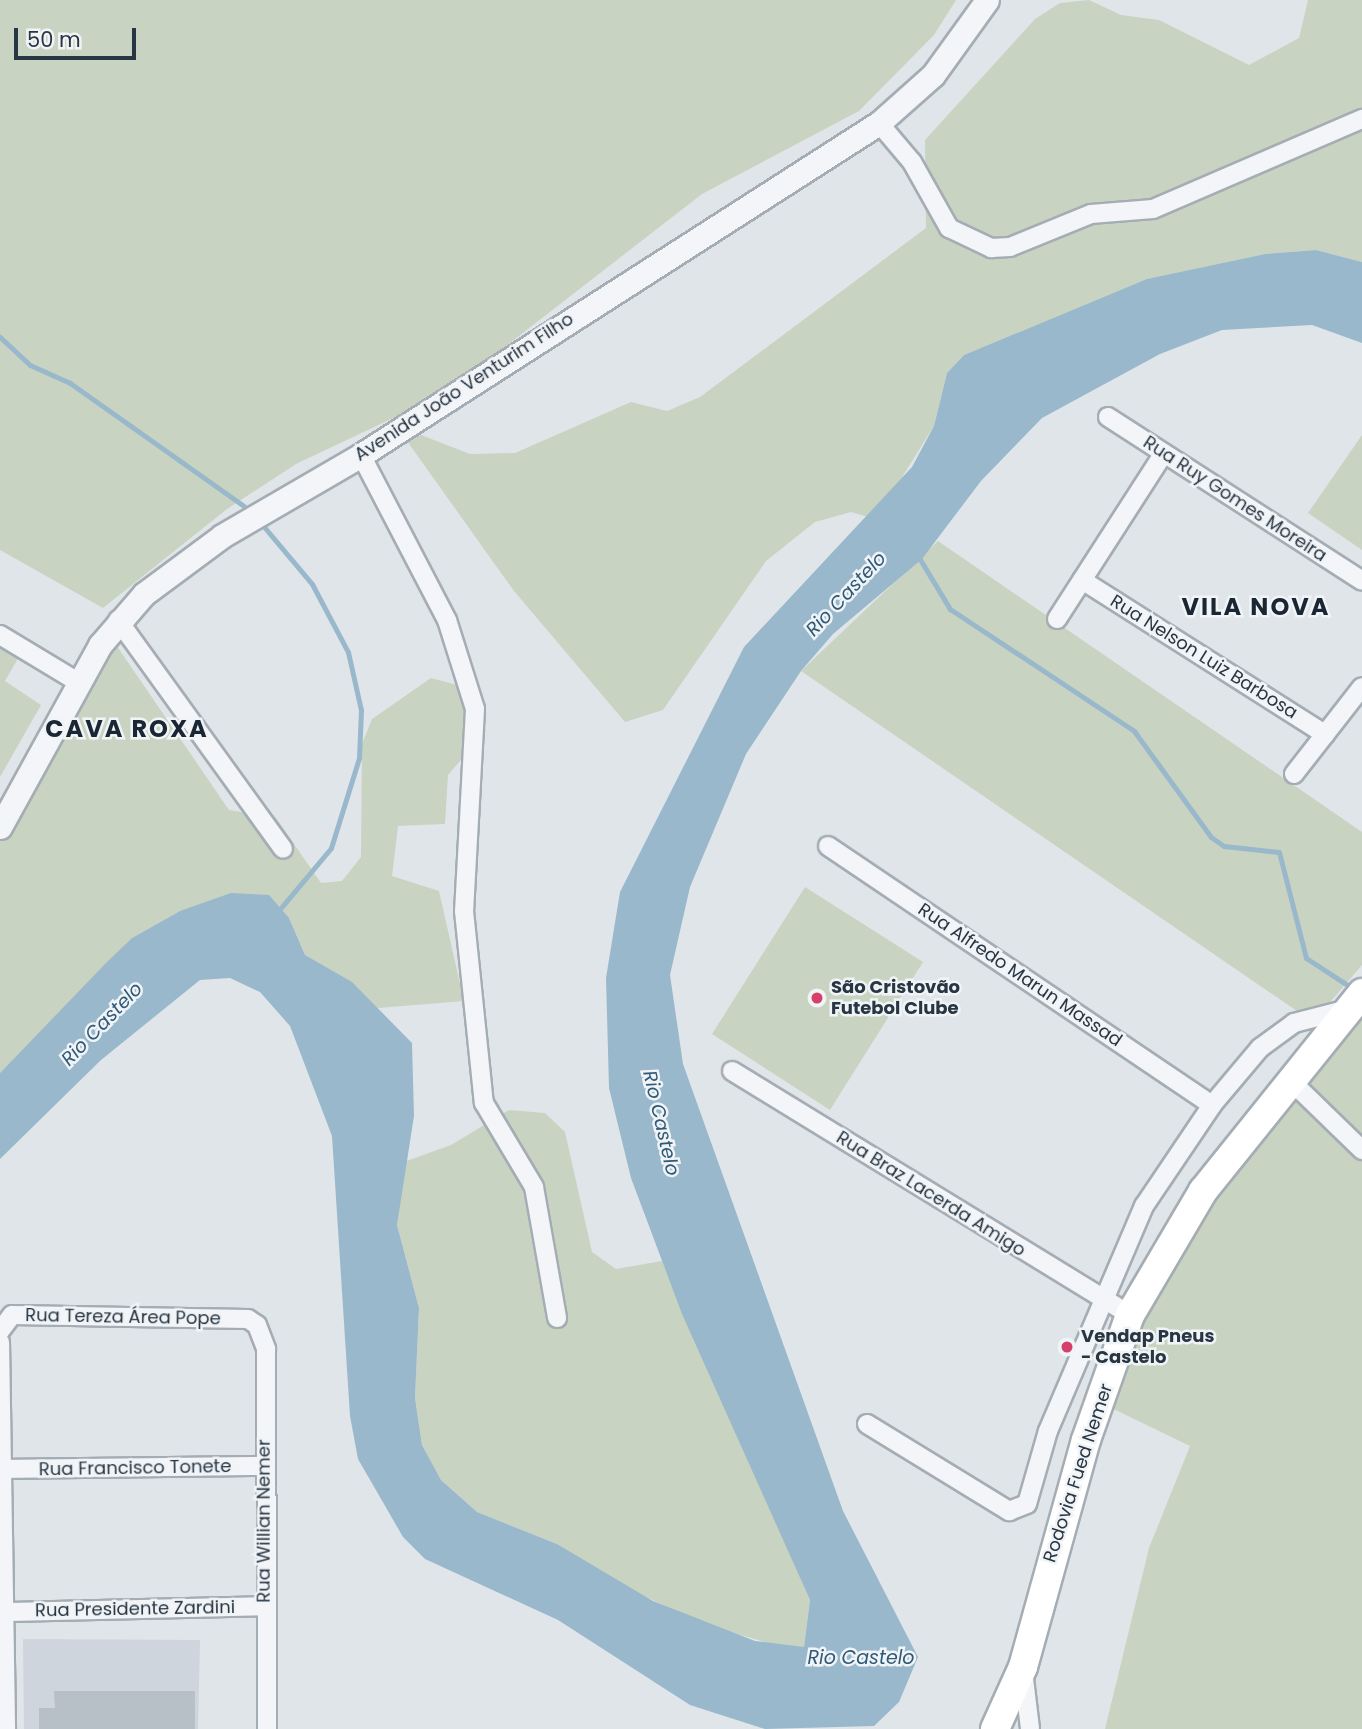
<!DOCTYPE html>
<html>
<head>
<meta charset="utf-8">
<style>
  body { margin:0 }
  #map { position:relative; width:1362px; height:1729px; overflow:hidden; background:#e0e5ea; font-family:Poppins,sans-serif }
  div>[style] { position:absolute }
  [style*='--x'] { left:calc(var(--x)*1px); top:calc(var(--y)*1px); width:calc(var(--w)*1px); rotate:calc(var(--a)*1deg) }
  .built>* { inset:0; background:#ced5dc }
  .green>* { inset:0; background:#c8d4c1 }
  .water>* { inset:0; background:#9ab8cb }
  .stream>* { height:5px; margin:-2.5px; padding:0 2.5px; transform-origin:2.5px; border-radius:2.5px; background:#9ab8cb }
  .building>* { inset:0; background:#b7bfc7 }
  .roads { filter:drop-shadow(2px 0 #a5adb4) drop-shadow(-2px 0 #a5adb4) drop-shadow(0 2px #a5adb4) drop-shadow(0 -2px #a5adb4) }
  .minor>* { height:18px; margin:-9px; padding:0 9px; transform-origin:9px; border-radius:9px; background:#f3f5f8 }
  .tertiary>* { height:23px; margin:-11.5px; padding:0 11.5px; transform-origin:11.5px; border-radius:11.5px; background:#f3f5f8 }
  .primary>* { height:28px; margin:-14px; padding:0 14px; transform-origin:14px; border-radius:14px; background:#fff }
  .dots>* { width:19px; height:19px; translate:-50% -50%; box-sizing:border-box; border:4px solid #f0f4f7; border-radius:50% }
  span { translate:-50% -50%; white-space:nowrap; text-align:center; line-height:1.15; -webkit-text-stroke:5px #f0f4f7; paint-order:stroke }
  .street-label { font-size:18px; color:#283542 }
  .poi-label { font-size:18px; color:#283542; font-weight:700 }
  .left { translate:0 -50%; text-align:left }
  .water-label { font-size:19px; color:#305a78; font-style:italic }
  .district-label { font-size:24px; color:#1a2633; font-weight:700; letter-spacing:2px }
  .scale { position:absolute; left:14px; top:28px; width:122px; height:32px; box-sizing:border-box; border:4px solid #283542; border-top:0; padding-left:9px; font-size:21px; line-height:24px; white-space:nowrap; color:#283542; -webkit-text-stroke:5px #f0f4f7; paint-order:stroke }
</style>
</head>
<body>
<div id="map">
  <div class="built">
    <i style="clip-path:polygon(23px 1639px,200px 1640px,198px 1729px,24px 1729px)"></i>
  </div>
  <div class="green">
    <i style="clip-path:polygon(0 0,956px 0,934px 35px,859px 111px,702px 194px,488px 360px,408px 411px,296px 464px,227px 509px,103px 608px,0 550px)"></i>
    <i style="clip-path:polygon(1089px 0,1121px 15px,1159px 20px,1249px 65px,1299px 38px,1308px 0,1362px 0,1362px 262px,1316px 250px,1265px 254px,1148px 279px,964px 355px,947px 373px,934px 426px,894px 490px,868px 517px,851px 512px,815px 522px,766px 561px,663px 710px,625px 722px,514px 591px,407px 441px,421px 435px,470px 454px,515px 453px,631px 402px,667px 411px,700px 397px,926px 228px,925px 140px,1035px 19px,1060px 3px)"></i>
    <i style="clip-path:polygon(1362px 435px,1362px 550px,1308px 513px)"></i>
    <i style="clip-path:polygon(938px 541px,1362px 832px,1362px 965px,1313px 1022px,801px 671px)"></i>
    <i style="clip-path:polygon(0 632px,25px 646px,5px 681px,41px 705px,0 777px)"></i>
    <i style="clip-path:polygon(112px 639px,229px 810px,276px 818px,321px 883px,342px 881px,361px 857px,362px 744px,372px 719px,431px 678px,472px 689px,486px 731px,448px 775px,445px 824px,398px 826px,392px 876px,439px 891px,464px 1001px,378px 1008px,305px 955px,289px 918px,180px 911px,132px 938px,0 1073px,0 826px)"></i>
    <i style="clip-path:polygon(805px 887px,923px 962px,830px 1110px,712px 1034px)"></i>
    <i style="clip-path:polygon(1362px 1002px,1362px 1729px,1105px 1729px,1149px 1548px,1190px 1446px,1101px 1403px,1156px 1270px)"></i>
    <i style="clip-path:polygon(509px 1110px,545px 1113px,565px 1132px,592px 1252px,616px 1269px,662px 1261px,810px 1600px,804px 1647px,789px 1649px,703px 1624px,600px 1575px,557px 1544px,477px 1512px,441px 1480px,422px 1445px,415px 1398px,419px 1308px,397px 1225px,404px 1162px,451px 1145px)"></i>
  </div>
  <div class="water">
    <i style="clip-path:polygon(1316px 250px,1362px 262px,1362px 343px,1312px 325px,1222px 330px,1160px 354px,1042px 418px,981px 481px,922px 559px,833px 634px,801px 671px,746px 754px,690px 887px,670px 975px,683px 1064px,843px 1511px,918px 1657px,899px 1702px,874px 1726px,765px 1729px,690px 1705px,558px 1620px,425px 1559px,403px 1537px,358px 1459px,350px 1416px,332px 1136px,290px 1026px,260px 992px,230px 978px,200px 980px,101px 1060px,0 1159px,0 1073px,106px 963px,132px 938px,180px 911px,231px 893px,269px 895px,289px 918px,305px 955px,352px 982px,412px 1043px,414px 1116px,397px 1225px,419px 1308px,415px 1398px,422px 1445px,441px 1480px,477px 1512px,557px 1544px,653px 1601px,755px 1641px,804px 1647px,810px 1600px,682px 1314px,631px 1178px,609px 1088px,606px 978px,620px 892px,744px 647px,912px 467px,934px 426px,947px 373px,964px 355px,1147px 279px,1265px 254px)"></i>
  </div>
  <div class="stream">
    <i style="--x:0;--y:337;--w:41;--a:43"></i>
    <i style="--x:30;--y:365;--w:44;--a:24.2"></i>
    <i style="--x:70;--y:383;--w:213;--a:35.3"></i>
    <i style="--x:265;--y:528;--w:73;--a:50"></i>
    <i style="--x:312;--y:584;--w:77;--a:62.1"></i>
    <i style="--x:348;--y:652;--w:59;--a:77.4"></i>
    <i style="--x:361;--y:710;--w:48;--a:92.4"></i>
    <i style="--x:359;--y:758;--w:94;--a:107.3"></i>
    <i style="--x:331;--y:848;--w:81;--a:130"></i>
    <i style="--x:918;--y:556;--w:62;--a:58.9"></i>
    <i style="--x:950;--y:609;--w:221;--a:33.5"></i>
    <i style="--x:1134;--y:731;--w:131;--a:54"></i>
    <i style="--x:1211;--y:837;--w:16;--a:35"></i>
    <i style="--x:1224;--y:846;--w:55;--a:6.2"></i>
    <i style="--x:1279;--y:852;--w:109;--a:75.7"></i>
    <i style="--x:1306;--y:958;--w:51;--a:33.1"></i>
  </div>
  <div class="building">
    <i style="clip-path:polygon(54px 1691px,195px 1691px,195px 1729px,39px 1729px,39px 1708px,55px 1708px)"></i>
  </div>
  <div class="roads">
    <div class="minor">
      <i style="--x:879;--y:123;--w:51;--a:49.8"></i>
      <i style="--x:912;--y:162;--w:76;--a:60.7"></i>
      <i style="--x:949;--y:228;--w:47;--a:25.5"></i>
      <i style="--x:991;--y:248;--w:19;--a:-3"></i>
      <i style="--x:1010;--y:247;--w:87;--a:-22.2"></i>
      <i style="--x:1091;--y:214;--w:62;--a:-4.6"></i>
      <i style="--x:1153;--y:209;--w:228;--a:-23.3"></i>
      <i style="--x:1108;--y:417;--w:302;--a:32.8"></i>
      <i style="--x:361;--y:455;--w:186;--a:62.5"></i>
      <i style="--x:447;--y:620;--w:93;--a:72.5"></i>
      <i style="--x:475;--y:709;--w:202;--a:93.1"></i>
      <i style="--x:464;--y:911;--w:193;--a:84.1"></i>
      <i style="--x:484;--y:1103;--w:98;--a:59.2"></i>
      <i style="--x:534;--y:1187;--w:133;--a:80"></i>
      <i style="--x:1082;--y:580;--w:288;--a:32.4"></i>
      <i style="--x:1057;--y:619;--w:197;--a:-57.2"></i>
      <i style="--x:118;--y:620;--w:282;--a:54.2"></i>
      <i style="--x:0;--y:635;--w:91;--a:31.1"></i>
      <i style="--x:1294;--y:774;--w:110;--a:-52"></i>
      <i style="--x:828;--y:846;--w:463;--a:34"></i>
      <i style="--x:732;--y:1071;--w:467;--a:31.5"></i>
      <i style="--x:1289;--y:1079;--w:102;--a:44.2"></i>
      <i style="--x:0;--y:1331;--w:20;--a:-53"></i>
      <i style="--x:12;--y:1315;--w:236;--a:1"></i>
      <i style="--x:248;--y:1319;--w:11;--a:34"></i>
      <i style="--x:257;--y:1325;--w:26;--a:69"></i>
      <i style="--x:266;--y:1349;--w:380;--a:89.8"></i>
      <i style="--x:0;--y:1342;--w:387;--a:89.1"></i>
      <i style="--x:867;--y:1424;--w:167;--a:31.5"></i>
      <i style="--x:1009;--y:1511;--w:19;--a:-21"></i>
      <i style="--x:1027;--y:1504;--w:76;--a:-74"></i>
      <i style="--x:1048;--y:1431;--w:245;--a:-66.9"></i>
      <i style="--x:1144;--y:1206;--w:122;--a:-56"></i>
      <i style="--x:1212;--y:1105;--w:75;--a:-49.9"></i>
      <i style="--x:1260;--y:1048;--w:42;--a:-36.3"></i>
      <i style="--x:1294;--y:1023;--w:56;--a:-14.5"></i>
      <i style="--x:6;--y:1469;--w:258;--a:-0.7"></i>
      <i style="--x:6;--y:1612;--w:259;--a:-1.3"></i>
      <i style="--x:1023;--y:1670;--w:59;--a:83.2"></i>
    </div>
    <div class="tertiary">
      <i style="--x:0;--y:827;--w:208;--a:-61.2"></i>
      <i style="--x:100;--y:645;--w:67;--a:-49.2"></i>
      <i style="--x:144;--y:594;--w:97;--a:-36.6"></i>
      <i style="--x:222;--y:536;--w:161;--a:-30.2"></i>
      <i style="--x:361;--y:455;--w:615;--a:-32.66"></i>
      <i style="--x:879;--y:123;--w:72;--a:-41.6"></i>
      <i style="--x:933;--y:75;--w:92;--a:-54.2"></i>
    </div>
    <div class="primary">
      <i style="--x:995;--y:1729;--w:68;--a:-65.7"></i>
      <i style="--x:1023;--y:1667;--w:236;--a:-74.5"></i>
      <i style="--x:1086;--y:1440;--w:133;--a:-70.6"></i>
      <i style="--x:1130;--y:1315;--w:144;--a:-59.5"></i>
      <i style="--x:1203;--y:1191;--w:254;--a:-51.2"></i>
    </div>
  </div>
  <div class="dots">
    <i style="left:817px;top:998px;background:#d4406a"></i>
    <i style="left:1067px;top:1347px;background:#d4406a"></i>
  </div>
  <div class="street-label">
    <span style="left:464px;top:387px;rotate:-33deg">Avenida João Venturim Filho</span>
    <span style="left:1235px;top:499px;rotate:33deg">Rua Ruy Gomes Moreira</span>
    <span style="left:1204px;top:657px;rotate:32deg">Rua Nelson Luiz Barbosa</span>
    <span style="left:1020px;top:975px;rotate:34deg">Rua Alfredo Marun Massad</span>
    <span style="left:931px;top:1194px;rotate:32deg">Rua Braz Lacerda Amigo</span>
    <span style="left:123px;top:1317px;rotate:1deg">Rua Tereza Área Pope</span>
    <span style="left:135px;top:1468px;rotate:-1deg">Rua Francisco Tonete</span>
    <span style="left:1078px;top:1473px;rotate:-72deg">Rodovia Fued Nemer</span>
    <span style="left:264px;top:1521px;rotate:-90deg">Rua Willian Nemer</span>
    <span style="left:135px;top:1609px;rotate:-1deg">Rua Presidente Zardini</span>
  </div>
  <div class="poi-label">
    <span class="left" style="left:831px;top:998px">São Cristovão<br>Futebol Clube</span>
    <span class="left" style="left:1081px;top:1347px">Vendap Pneus<br>- Castelo</span>
  </div>
  <div class="water-label">
    <span style="left:846px;top:594px;rotate:-47deg">Rio Castelo</span>
    <span style="left:102px;top:1024px;rotate:-46deg">Rio Castelo</span>
    <span style="left:661px;top:1123px;rotate:77deg">Rio Castelo</span>
    <span style="left:861px;top:1658px">Rio Castelo</span>
  </div>
  <div class="district-label">
    <span style="left:1256px;top:607px">VILA NOVA</span>
    <span style="left:127px;top:729px">CAVA ROXA</span>
  </div>
  <div class="scale">50 m</div>
</div>
</body>
</html>
